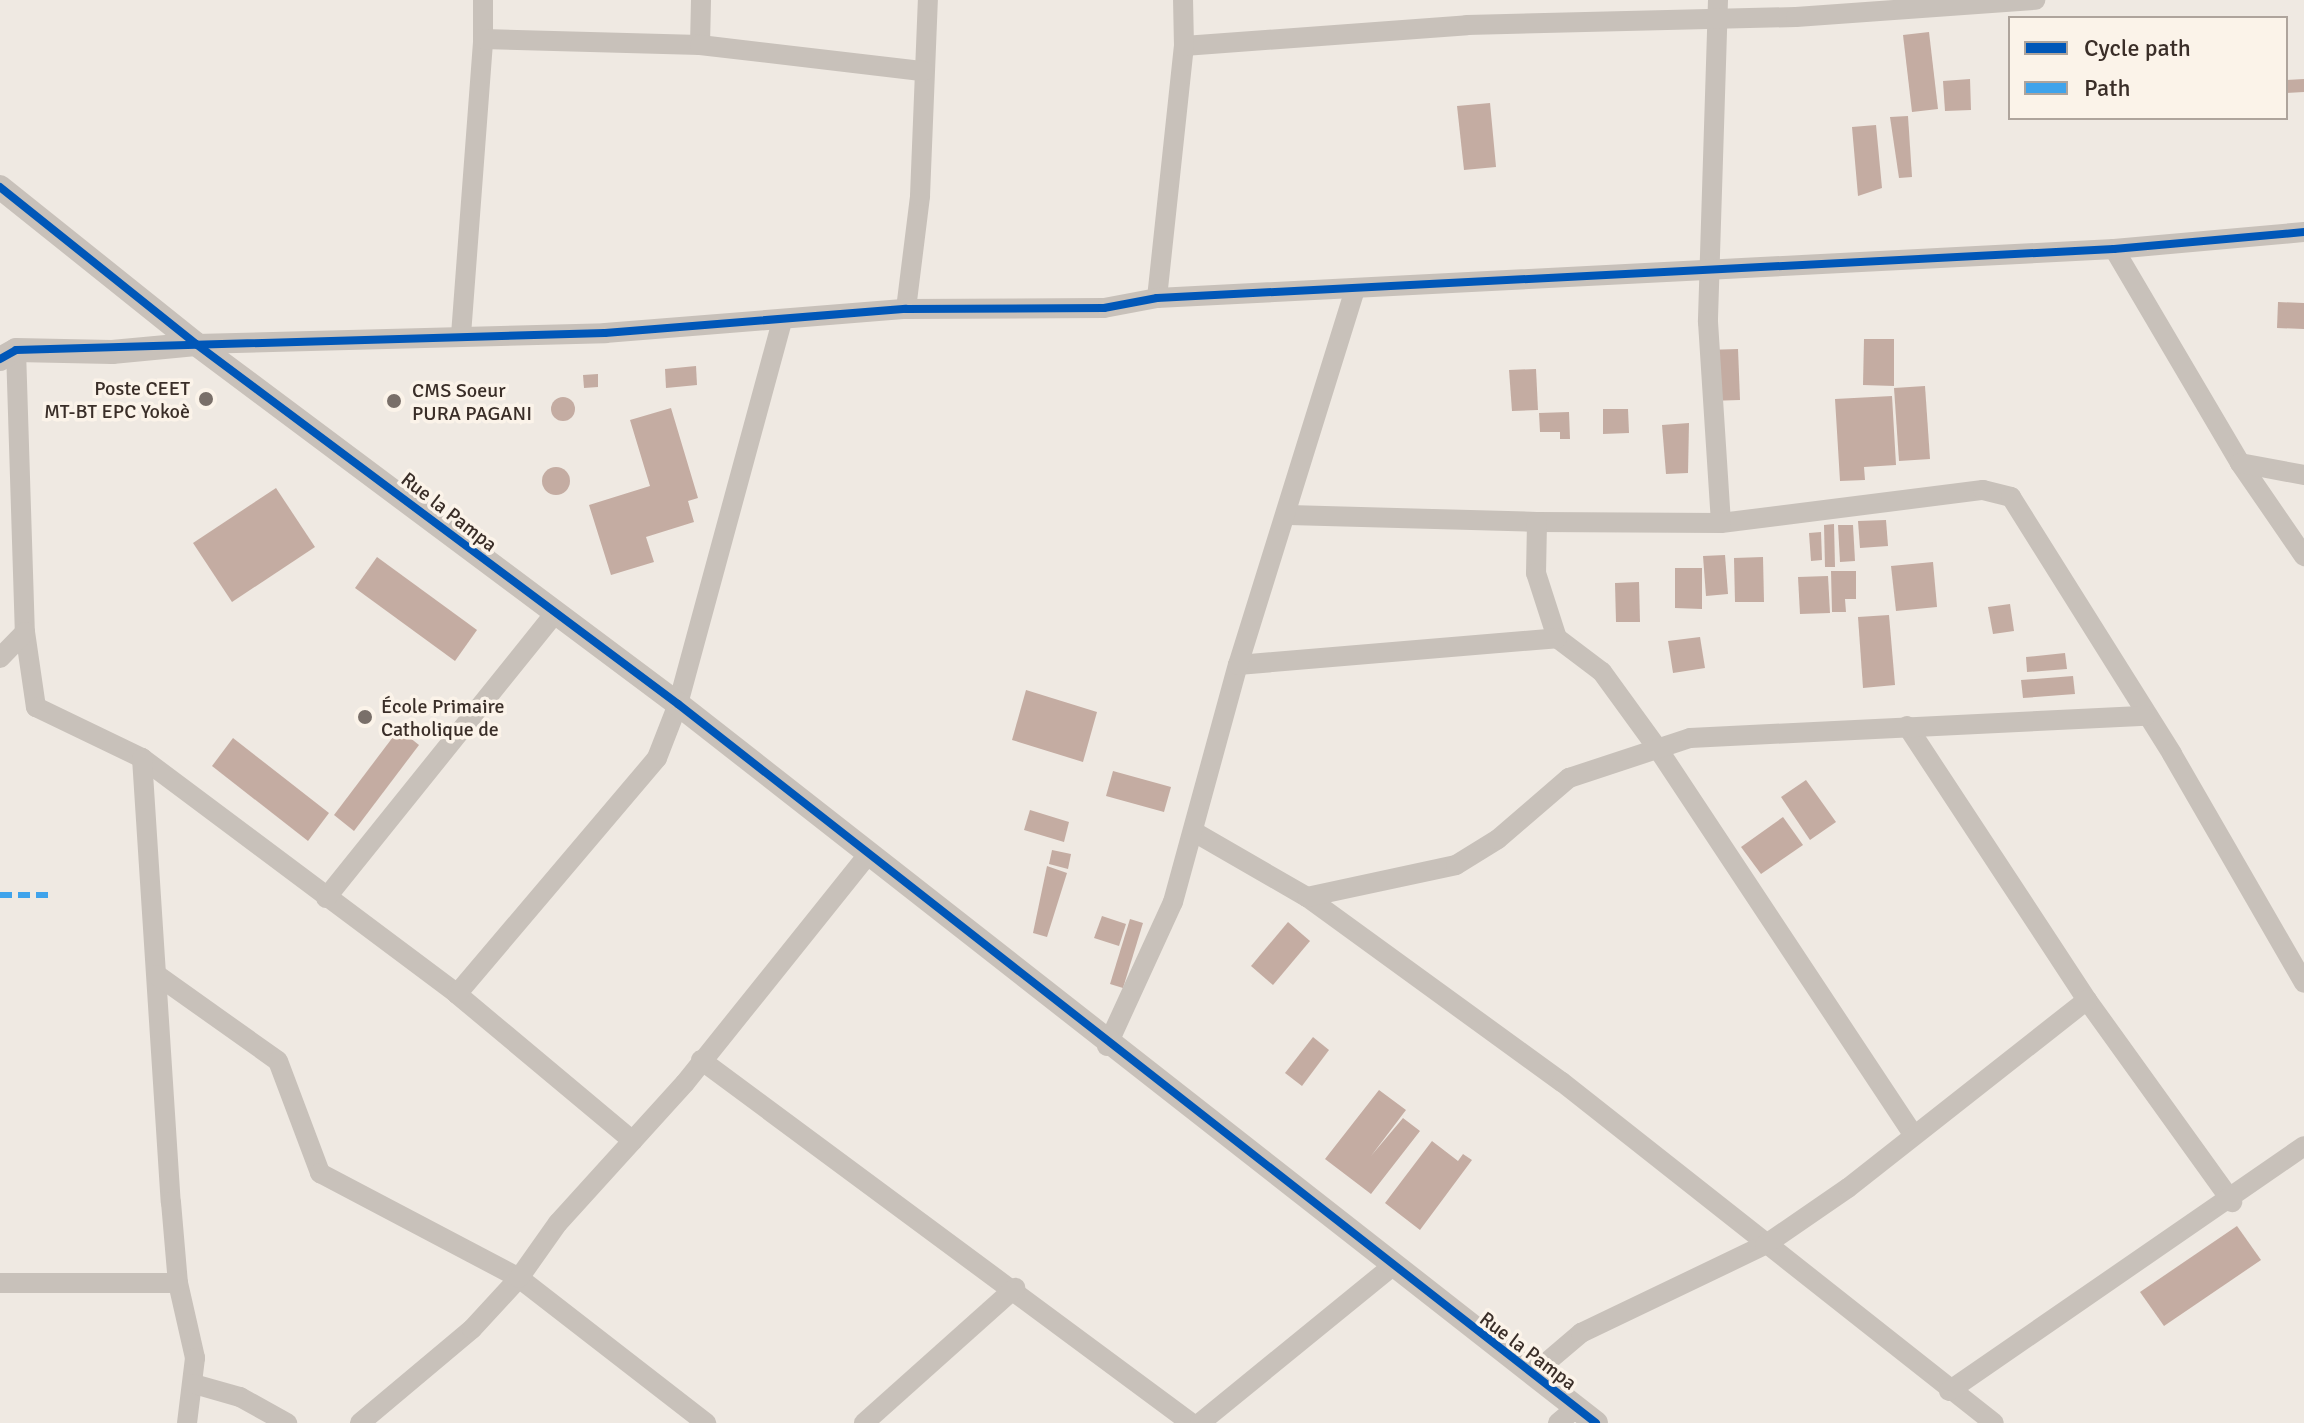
<!DOCTYPE html>
<html>
<head>
<meta charset="utf-8">
<style>
  body { margin:0 }
  #map { position:relative; width:2304px; height:1423px; overflow:hidden; background:#efe9e2; font-family:Signika,sans-serif }
  div>[style] { position:absolute }
  [style*='--x'] { left:calc(var(--x)*1px); top:calc(var(--y)*1px); width:calc(var(--w)*1px); rotate:calc(var(--a)*1deg) }
  .building>* { inset:0; background:#c4aca2 }
  .round { border-radius:50% }
  .minor>* { height:20px; margin:-10px; padding:0 10px; transform-origin:10px; border-radius:10px; background:#c8c1ba }
  .tertiary>* { height:24px; margin:-12px; padding:0 12px; transform-origin:12px; border-radius:12px; background:#c8c1ba }
  .quiet>* { height:6px; margin-top:-3px; transform-origin:0; background:repeating-linear-gradient(90deg,#3fa3eb 0 12px,transparent 0 18px) }
  .cycleway>* { height:8px; margin:-4px; padding:0 4px; transform-origin:4px; border-radius:4px; background:#0057b8 }
  .dots>* { width:22px; height:22px; translate:-50% -50%; box-sizing:border-box; border:4px solid #fbf3e9; border-radius:50% }
  span { translate:-50% -50%; white-space:nowrap; text-align:center; line-height:1.15; -webkit-text-stroke:7px #fbf3e9; paint-order:stroke }
  .poi-label { font-size:20px; color:#3a2e28 }
  .right { translate:-100% -50%; text-align:right }
  .left { translate:0 -50%; text-align:left }
  .street-label { font-size:20px; color:#3a2e28 }
  .legend { position:absolute; left:2008px; top:16px; width:280px; height:104px; box-sizing:border-box; background:#fbf3e9; border:2px solid #aea49c; margin:0; padding:10px 14px; list-style:none; font-size:24px; color:#3a2e28 }
  .legend li { display:flex; align-items:center; gap:16px; height:40px }
  .legend b { width:40px; border:2px solid #aea49c }
</style>
</head>
<body>
<div id="map">
  <div class="building">
    <i style="clip-path:polygon(1929px 32px,1938px 109px,1912px 112px,1903px 35px)"></i>
    <i style="clip-path:polygon(1970px 79px,1971px 110px,1945px 111px,1943px 81px)"></i>
    <i style="clip-path:polygon(2304px 79px,2304px 92px,2286px 93px,2286px 80px)"></i>
    <i style="clip-path:polygon(1490px 103px,1496px 167px,1464px 170px,1457px 106px)"></i>
    <i style="clip-path:polygon(1908px 116px,1912px 177px,1899px 178px,1890px 117px)"></i>
    <i style="clip-path:polygon(1876px 125px,1882px 188px,1858px 196px,1852px 127px)"></i>
    <i style="clip-path:polygon(2278px 302px,2304px 303px,2304px 329px,2277px 328px)"></i>
    <i style="clip-path:polygon(1864px 339px,1894px 339px,1894px 386px,1863px 385px)"></i>
    <i style="clip-path:polygon(1738px 349px,1740px 400px,1708px 401px,1705px 350px)"></i>
    <i style="clip-path:polygon(696px 366px,697px 385px,666px 388px,665px 369px)"></i>
    <i style="clip-path:polygon(1536px 369px,1538px 410px,1512px 411px,1509px 370px)"></i>
    <i style="clip-path:polygon(598px 374px,598px 387px,584px 388px,583px 375px)"></i>
    <i style="clip-path:polygon(1925px 386px,1930px 459px,1899px 461px,1894px 388px)"></i>
    <i style="clip-path:polygon(1892px 396px,1896px 465px,1864px 467px,1865px 480px,1840px 481px,1835px 399px)"></i>
    <i class="round" style="left:551px;top:397px;width:24px;height:24px"></i>
    <i style="clip-path:polygon(671px 408px,698px 498px,688px 501px,694px 522px,646px 537px,654px 562px,611px 575px,589px 505px,650px 486px,630px 420px)"></i>
    <i style="clip-path:polygon(1603px 409px,1628px 409px,1629px 433px,1603px 434px)"></i>
    <i style="clip-path:polygon(1569px 412px,1570px 439px,1560px 439px,1560px 432px,1540px 432px,1539px 413px)"></i>
    <i style="clip-path:polygon(1689px 423px,1688px 473px,1666px 474px,1662px 425px)"></i>
    <i class="round" style="left:542px;top:467px;width:28px;height:28px"></i>
    <i style="clip-path:polygon(276px 488px,315px 547px,232px 602px,193px 543px)"></i>
    <i style="clip-path:polygon(1886px 520px,1888px 546px,1860px 548px,1858px 521px)"></i>
    <i style="clip-path:polygon(1834px 524px,1835px 567px,1825px 567px,1824px 525px)"></i>
    <i style="clip-path:polygon(1838px 525px,1853px 525px,1855px 561px,1840px 562px)"></i>
    <i style="clip-path:polygon(1821px 532px,1822px 560px,1811px 561px,1809px 533px)"></i>
    <i style="clip-path:polygon(1725px 555px,1728px 594px,1706px 596px,1703px 556px)"></i>
    <i style="clip-path:polygon(377px 557px,477px 630px,455px 661px,355px 588px)"></i>
    <i style="clip-path:polygon(1763px 557px,1764px 602px,1735px 602px,1734px 558px)"></i>
    <i style="clip-path:polygon(1933px 562px,1937px 607px,1896px 611px,1891px 566px)"></i>
    <i style="clip-path:polygon(1675px 568px,1702px 568px,1702px 609px,1675px 608px)"></i>
    <i style="clip-path:polygon(1831px 571px,1856px 571px,1856px 599px,1845px 599px,1846px 612px,1832px 612px)"></i>
    <i style="clip-path:polygon(1828px 576px,1830px 613px,1800px 614px,1798px 577px)"></i>
    <i style="clip-path:polygon(1639px 582px,1640px 622px,1616px 622px,1615px 583px)"></i>
    <i style="clip-path:polygon(2010px 604px,2014px 631px,1993px 634px,1988px 607px)"></i>
    <i style="clip-path:polygon(1889px 615px,1895px 685px,1863px 688px,1858px 617px)"></i>
    <i style="clip-path:polygon(1700px 637px,1705px 668px,1673px 673px,1668px 641px)"></i>
    <i style="clip-path:polygon(2065px 653px,2067px 669px,2027px 672px,2026px 657px)"></i>
    <i style="clip-path:polygon(2073px 676px,2075px 694px,2023px 698px,2021px 680px)"></i>
    <i style="clip-path:polygon(1026px 690px,1097px 712px,1083px 762px,1012px 740px)"></i>
    <i style="clip-path:polygon(399px 729px,419px 745px,354px 831px,334px 815px)"></i>
    <i style="clip-path:polygon(233px 738px,329px 813px,308px 841px,212px 766px)"></i>
    <i style="clip-path:polygon(1113px 771px,1171px 787px,1164px 812px,1106px 796px)"></i>
    <i style="clip-path:polygon(1806px 780px,1836px 822px,1810px 840px,1781px 797px)"></i>
    <i style="clip-path:polygon(1030px 810px,1069px 822px,1064px 842px,1024px 830px)"></i>
    <i style="clip-path:polygon(1783px 817px,1803px 845px,1761px 874px,1741px 847px)"></i>
    <i style="clip-path:polygon(1052px 850px,1071px 854px,1068px 869px,1049px 864px)"></i>
    <i style="clip-path:polygon(1047px 866px,1067px 873px,1047px 937px,1033px 933px)"></i>
    <i style="clip-path:polygon(1102px 916px,1126px 924px,1119px 946px,1094px 938px)"></i>
    <i style="clip-path:polygon(1130px 919px,1143px 923px,1123px 988px,1110px 984px)"></i>
    <i style="clip-path:polygon(1288px 922px,1310px 941px,1273px 985px,1251px 966px)"></i>
    <i style="clip-path:polygon(1313px 1037px,1329px 1050px,1302px 1086px,1285px 1073px)"></i>
    <i style="clip-path:polygon(1379px 1090px,1406px 1110px,1371px 1156px,1403px 1118px,1420px 1131px,1371px 1194px,1325px 1159px)"></i>
    <i style="clip-path:polygon(1432px 1141px,1458px 1161px,1463px 1154px,1472px 1160px,1420px 1230px,1385px 1203px)"></i>
    <i style="clip-path:polygon(2237px 1226px,2261px 1260px,2164px 1326px,2140px 1292px)"></i>
  </div>
  <div class="minor">
    <i style="--x:1718;--y:0;--w:322;--a:91.8"></i>
    <i style="--x:1708;--y:322;--w:201;--a:86.3"></i>
    <i style="--x:1721;--y:523;--w:264;--a:-7.2"></i>
    <i style="--x:1983;--y:490;--w:29;--a:14"></i>
    <i style="--x:2011;--y:497;--w:303;--a:57.9"></i>
    <i style="--x:2172;--y:754;--w:264;--a:60"></i>
    <i style="--x:483;--y:39;--w:39;--a:-90"></i>
    <i style="--x:700;--y:45;--w:45;--a:-88.7"></i>
    <i style="--x:1184;--y:46;--w:284;--a:-4.2"></i>
    <i style="--x:1467;--y:25;--w:329;--a:-1.4"></i>
    <i style="--x:1796;--y:17;--w:240;--a:-4.1"></i>
    <i style="--x:2114;--y:249;--w:248;--a:59.5"></i>
    <i style="--x:2240;--y:463;--w:113;--a:55.5"></i>
    <i style="--x:1157;--y:298;--w:253;--a:-83.9"></i>
    <i style="--x:1184;--y:46;--w:46;--a:-91.2"></i>
    <i style="--x:906;--y:309;--w:114;--a:-82.9"></i>
    <i style="--x:920;--y:196;--w:196;--a:-87.7"></i>
    <i style="--x:461;--y:335;--w:297;--a:-85.7"></i>
    <i style="--x:483;--y:39;--w:217;--a:1.6"></i>
    <i style="--x:700;--y:45;--w:225;--a:6.7"></i>
    <i style="--x:196;--y:344;--w:409;--a:-1.5"></i>
    <i style="--x:605;--y:333;--w:302;--a:-4.6"></i>
    <i style="--x:906;--y:309;--w:198;--a:-0.3"></i>
    <i style="--x:1104;--y:308;--w:54;--a:-10.7"></i>
    <i style="--x:1157;--y:298;--w:958;--a:-2.93"></i>
    <i style="--x:2114;--y:249;--w:191;--a:-5.1"></i>
    <i style="--x:16;--y:350;--w:282;--a:88.2"></i>
    <i style="--x:25;--y:632;--w:76;--a:81.7"></i>
    <i style="--x:36;--y:707;--w:118;--a:25.7"></i>
    <i style="--x:142;--y:758;--w:394;--a:36.8"></i>
    <i style="--x:457;--y:994;--w:229;--a:39.9"></i>
    <i style="--x:2240;--y:463;--w:65;--a:10.6"></i>
    <i style="--x:1289;--y:515;--w:248;--a:1.6"></i>
    <i style="--x:1721;--y:523;--w:184;--a:-179.7"></i>
    <i style="--x:1537;--y:522;--w:51;--a:91.1"></i>
    <i style="--x:1536;--y:573;--w:68;--a:72.1"></i>
    <i style="--x:1557;--y:638;--w:56;--a:37.1"></i>
    <i style="--x:1602;--y:672;--w:95;--a:54"></i>
    <i style="--x:1658;--y:749;--w:460;--a:56.5"></i>
    <i style="--x:0;--y:658;--w:36;--a:-46"></i>
    <i style="--x:1238;--y:665;--w:320;--a:-4.8"></i>
    <i style="--x:1907;--y:726;--w:328;--a:56.7"></i>
    <i style="--x:2087;--y:1000;--w:249;--a:54.3"></i>
    <i style="--x:142;--y:758;--w:445;--a:86.3"></i>
    <i style="--x:171;--y:1202;--w:81;--a:85.1"></i>
    <i style="--x:178;--y:1283;--w:77;--a:77.2"></i>
    <i style="--x:195;--y:1358;--w:65;--a:97"></i>
    <i style="--x:1196;--y:833;--w:128;--a:30"></i>
    <i style="--x:1307;--y:897;--w:315;--a:36"></i>
    <i style="--x:1562;--y:1082;--w:550;--a:38.29"></i>
    <i style="--x:1307;--y:897;--w:152;--a:-12.1"></i>
    <i style="--x:1456;--y:865;--w:49;--a:-31.8"></i>
    <i style="--x:1498;--y:839;--w:94;--a:-40.7"></i>
    <i style="--x:1569;--y:778;--w:127;--a:-18.3"></i>
    <i style="--x:1690;--y:738;--w:456;--a:-2.8"></i>
    <i style="--x:326;--y:898;--w:362;--a:-51.2"></i>
    <i style="--x:157;--y:975;--w:148;--a:35.4"></i>
    <i style="--x:278;--y:1061;--w:120;--a:69.4"></i>
    <i style="--x:320;--y:1173;--w:225;--a:27.8"></i>
    <i style="--x:519;--y:1278;--w:237;--a:37.8"></i>
    <i style="--x:457;--y:994;--w:309;--a:-49.7"></i>
    <i style="--x:657;--y:758;--w:58;--a:-68.7"></i>
    <i style="--x:678;--y:704;--w:397;--a:-74.8"></i>
    <i style="--x:1107;--y:1046;--w:158;--a:-65.4"></i>
    <i style="--x:1173;--y:902;--w:246;--a:-74.7"></i>
    <i style="--x:1238;--y:665;--w:394;--a:-72.7"></i>
    <i style="--x:701;--y:1060;--w:610;--a:36.53"></i>
    <i style="--x:0;--y:1283;--w:178;--a:0"></i>
    <i style="--x:1534;--y:1373;--w:62;--a:-40.4"></i>
    <i style="--x:1581;--y:1333;--w:204;--a:-25.6"></i>
    <i style="--x:1765;--y:1245;--w:101;--a:-34.5"></i>
    <i style="--x:1848;--y:1188;--w:304;--a:-38.2"></i>
    <i style="--x:194;--y:1384;--w:48;--a:15.8"></i>
    <i style="--x:240;--y:1397;--w:54;--a:29"></i>
    <i style="--x:1949;--y:1391;--w:431;--a:-34.6"></i>
    <i style="--x:360;--y:1423;--w:146;--a:-40"></i>
    <i style="--x:472;--y:1329;--w:69;--a:-47.3"></i>
    <i style="--x:519;--y:1278;--w:67;--a:-54.7"></i>
    <i style="--x:558;--y:1223;--w:189;--a:-47.8"></i>
    <i style="--x:685;--y:1083;--w:288;--a:-51.3"></i>
    <i style="--x:864;--y:1423;--w:203;--a:-41.8"></i>
    <i style="--x:1200;--y:1423;--w:245;--a:-39.2"></i>
    <i style="--x:1558;--y:1423;--w:23;--a:-40"></i>
  </div>
  <div class="tertiary">
    <i style="--x:0;--y:187;--w:251;--a:38.7"></i>
    <i style="--x:196;--y:344;--w:602;--a:36.76"></i>
    <i style="--x:678;--y:704;--w:1166;--a:38.07"></i>
    <i style="--x:0;--y:359;--w:18;--a:-29"></i>
    <i style="--x:16;--y:350;--w:96;--a:1.2"></i>
    <i style="--x:112;--y:352;--w:84;--a:-5.4"></i>
  </div>
  <div class="quiet">
    <i style="--x:0;--y:895;--w:54;--a:0"></i>
  </div>
  <div class="cycleway">
    <i style="--x:0;--y:187;--w:251;--a:38.7"></i>
    <i style="--x:196;--y:344;--w:602;--a:36.76"></i>
    <i style="--x:678;--y:704;--w:1166;--a:38.07"></i>
    <i style="--x:0;--y:359;--w:18;--a:-29"></i>
    <i style="--x:16;--y:350;--w:589;--a:-1.65"></i>
    <i style="--x:605;--y:333;--w:302;--a:-4.6"></i>
    <i style="--x:906;--y:309;--w:198;--a:-0.3"></i>
    <i style="--x:1104;--y:308;--w:54;--a:-10.7"></i>
    <i style="--x:1157;--y:298;--w:958;--a:-2.93"></i>
    <i style="--x:2114;--y:249;--w:191;--a:-5.1"></i>
  </div>
  <div class="dots">
    <i style="left:206px;top:399px;background:#796f69"></i>
    <i style="left:394px;top:401px;background:#796f69"></i>
    <i style="left:365px;top:717px;background:#796f69"></i>
  </div>
  <div class="poi-label">
    <span class="right" style="left:190px;top:400px">Poste CEET<br>MT-BT EPC Yokoè</span>
    <span class="left" style="left:412px;top:402px">CMS Soeur<br>PURA PAGANI</span>
    <span class="left" style="left:381px;top:718px">École Primaire<br>Catholique de</span>
  </div>
  <div class="street-label">
    <span style="left:449px;top:512px;rotate:38deg">Rue la Pampa</span>
    <span style="left:1528px;top:1351px;rotate:37deg">Rue la Pampa</span>
  </div>
  <ul class="legend">
  <li><b style="height:10px;background:#0057b8"></b>Cycle path</li>
  <li><b style="height:10px;background:#3fa3eb"></b>Path</li>
  </ul>
</div>
</body>
</html>
